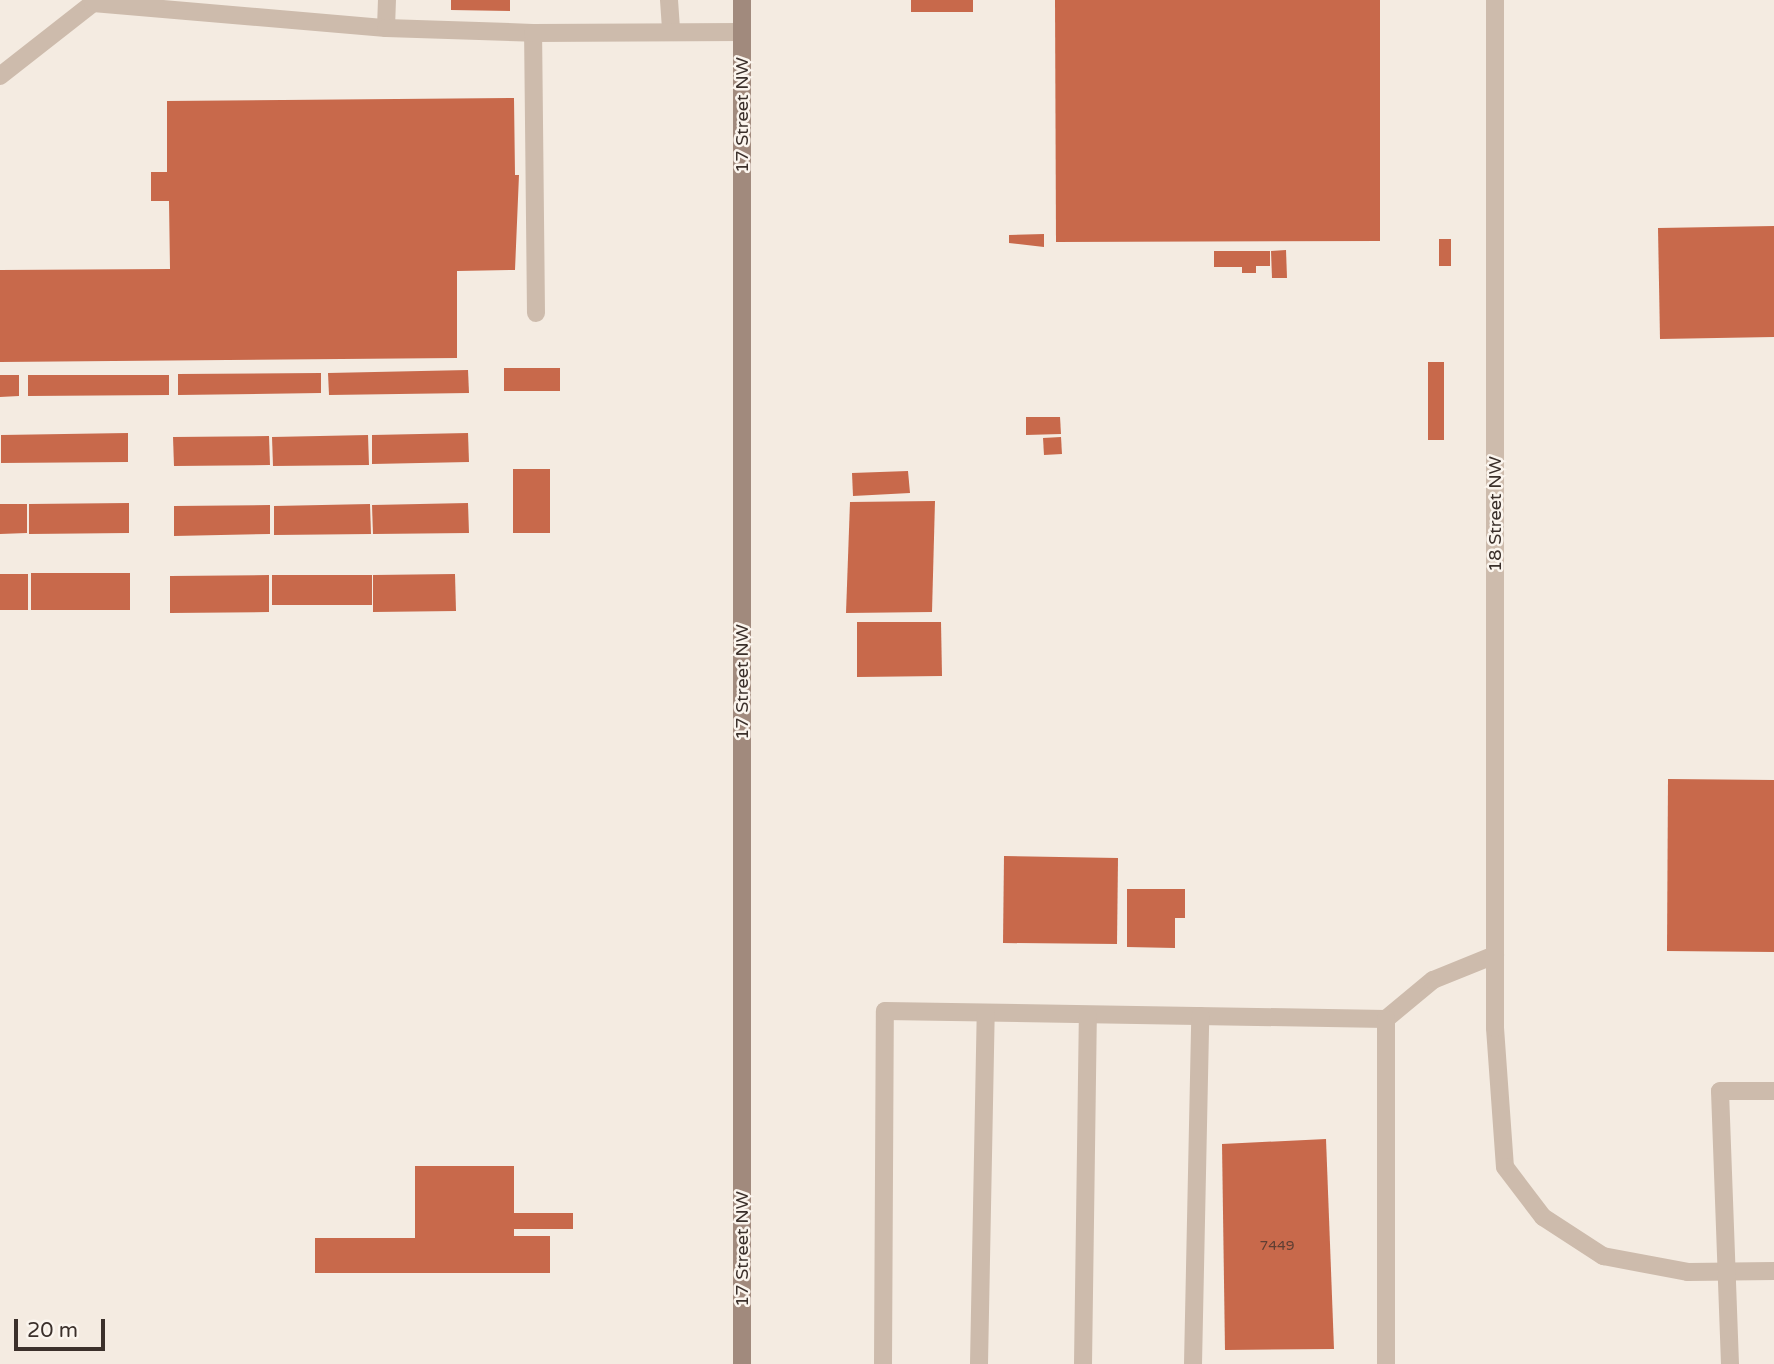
<!DOCTYPE html>
<html>
<head>
<meta charset="utf-8">
<style>
  body { margin:0 }
  #map { position:relative; width:1774px; height:1364px; overflow:hidden; background:#f4ebe1; font-family:"Varela Round",sans-serif }
  div>[style] { position:absolute }
  [style*='--x'] { left:calc(var(--x)*1px); top:calc(var(--y)*1px); width:calc(var(--w)*1px); rotate:calc(var(--a)*1deg) }
  .building>* { inset:0; background:#c8694b }
  .service>* { height:18px; margin:-9px; padding:0 9px; transform-origin:9px; border-radius:9px; background:#cdbbac }
  .minor>* { height:18px; margin:-9px; padding:0 9px; transform-origin:9px; border-radius:9px; background:#cdbbac }
  .secondary>* { height:18px; margin:-9px; padding:0 9px; transform-origin:9px; border-radius:9px; background:#a18a7d }
  span { translate:-50% -50%; white-space:nowrap; text-align:center; line-height:1.15; -webkit-text-stroke:5px #fbf5ee; paint-order:stroke }
  .number-label { font-size:14px; color:#5e3e33 }
  .number-label span { -webkit-text-stroke-width:0 }
  .street-label { font-size:18px; color:#3b302b }
  .scale { position:absolute; left:14px; top:1319px; width:91px; height:32px; box-sizing:border-box; border:4px solid #3b302b; border-top:0; padding-left:9px; font-size:21px; line-height:24px; white-space:nowrap; color:#3b302b; -webkit-text-stroke:5px #fbf5ee; paint-order:stroke }
</style>
</head>
<body>
<div id="map">
  <div class="building">
    <i style="clip-path:polygon(451px 0,510px 0,510px 11px,451px 10px)"></i>
    <i style="clip-path:polygon(911px 0,973px 0,973px 12px,911px 12px)"></i>
    <i style="clip-path:polygon(1055px 0,1380px 0,1380px 241px,1056px 242px)"></i>
    <i style="clip-path:polygon(514px 98px,515px 175px,519px 175px,515px 270px,457px 271px,457px 358px,0 362px,0 270px,170px 269px,169px 201px,151px 201px,151px 172px,167px 172px,167px 101px)"></i>
    <i style="clip-path:polygon(1774px 226px,1774px 337px,1660px 339px,1658px 228px)"></i>
    <i style="clip-path:polygon(1044px 234px,1044px 247px,1009px 243px,1009px 235px)"></i>
    <i style="clip-path:polygon(1439px 239px,1451px 239px,1451px 266px,1439px 266px)"></i>
    <i style="clip-path:polygon(1286px 250px,1287px 278px,1272px 278px,1271px 251px)"></i>
    <i style="clip-path:polygon(1214px 251px,1270px 251px,1270px 266px,1256px 266px,1256px 273px,1242px 273px,1242px 267px,1214px 267px)"></i>
    <i style="clip-path:polygon(1428px 362px,1444px 362px,1444px 440px,1428px 440px)"></i>
    <i style="clip-path:polygon(504px 368px,560px 368px,560px 391px,504px 391px)"></i>
    <i style="clip-path:polygon(468px 370px,469px 393px,329px 395px,328px 373px)"></i>
    <i style="clip-path:polygon(321px 373px,321px 393px,178px 395px,178px 374px)"></i>
    <i style="clip-path:polygon(0 375px,19px 375px,19px 396px,0 397px)"></i>
    <i style="clip-path:polygon(28px 375px,169px 375px,169px 395px,28px 396px)"></i>
    <i style="clip-path:polygon(1026px 417px,1060px 417px,1061px 434px,1026px 435px)"></i>
    <i style="clip-path:polygon(128px 433px,128px 462px,1px 463px,1px 435px)"></i>
    <i style="clip-path:polygon(468px 433px,469px 462px,372px 464px,372px 435px)"></i>
    <i style="clip-path:polygon(368px 435px,369px 465px,273px 466px,272px 437px)"></i>
    <i style="clip-path:polygon(269px 436px,270px 465px,174px 466px,173px 437px)"></i>
    <i style="clip-path:polygon(1061px 437px,1062px 454px,1044px 455px,1043px 438px)"></i>
    <i style="clip-path:polygon(513px 469px,550px 469px,550px 533px,513px 533px)"></i>
    <i style="clip-path:polygon(908px 471px,910px 493px,853px 496px,852px 473px)"></i>
    <i style="clip-path:polygon(935px 501px,932px 612px,846px 613px,850px 502px)"></i>
    <i style="clip-path:polygon(129px 503px,129px 533px,29px 534px,29px 504px)"></i>
    <i style="clip-path:polygon(468px 503px,469px 533px,373px 534px,372px 505px)"></i>
    <i style="clip-path:polygon(0 504px,27px 504px,27px 533px,0 534px)"></i>
    <i style="clip-path:polygon(370px 504px,371px 534px,274px 535px,274px 506px)"></i>
    <i style="clip-path:polygon(270px 505px,270px 534px,174px 536px,174px 506px)"></i>
    <i style="clip-path:polygon(31px 573px,130px 573px,130px 610px,31px 610px)"></i>
    <i style="clip-path:polygon(0 574px,28px 574px,28px 610px,0 610px)"></i>
    <i style="clip-path:polygon(455px 574px,456px 611px,373px 612px,373px 575px)"></i>
    <i style="clip-path:polygon(269px 575px,269px 612px,170px 613px,170px 576px)"></i>
    <i style="clip-path:polygon(272px 575px,372px 575px,372px 605px,272px 605px)"></i>
    <i style="clip-path:polygon(857px 622px,941px 622px,942px 676px,857px 677px)"></i>
    <i style="clip-path:polygon(1668px 779px,1774px 780px,1774px 952px,1667px 951px)"></i>
    <i style="clip-path:polygon(1004px 856px,1118px 858px,1117px 944px,1003px 943px)"></i>
    <i style="clip-path:polygon(1127px 889px,1185px 889px,1185px 918px,1175px 918px,1175px 948px,1127px 947px)"></i>
    <i style="clip-path:polygon(1326px 1139px,1334px 1349px,1225px 1350px,1222px 1144px)"></i>
    <i style="clip-path:polygon(415px 1166px,514px 1166px,514px 1213px,573px 1213px,573px 1229px,514px 1229px,514px 1236px,550px 1236px,550px 1273px,315px 1273px,315px 1238px,415px 1238px)"></i>
  </div>
  <div class="service">
    <i style="--x:669;--y:0;--w:31;--a:86"></i>
    <i style="--x:386;--y:28;--w:28;--a:-88"></i>
    <i style="--x:0;--y:76;--w:118;--a:-38.1"></i>
    <i style="--x:93;--y:3;--w:294;--a:4.9"></i>
    <i style="--x:386;--y:28;--w:147;--a:1.9"></i>
    <i style="--x:536;--y:313;--w:280;--a:-90.6"></i>
    <i style="--x:533;--y:33;--w:209;--a:-0.3"></i>
    <i style="--x:1495;--y:1028;--w:139;--a:85.9"></i>
    <i style="--x:1505;--y:1167;--w:63;--a:52.8"></i>
    <i style="--x:1543;--y:1217;--w:72;--a:33"></i>
    <i style="--x:1603;--y:1256;--w:86;--a:10.7"></i>
    <i style="--x:1688;--y:1272;--w:86;--a:-0.7"></i>
    <i style="--x:883;--y:1364;--w:353;--a:-89.7"></i>
    <i style="--x:885;--y:1011;--w:501;--a:0.91"></i>
    <i style="--x:1386;--y:1019;--w:61;--a:-39.7"></i>
    <i style="--x:1433;--y:980;--w:67;--a:-22"></i>
    <i style="--x:979;--y:1364;--w:351;--a:-88.9"></i>
    <i style="--x:1083;--y:1364;--w:349;--a:-89.2"></i>
    <i style="--x:1193;--y:1364;--w:348;--a:-88.8"></i>
    <i style="--x:1386;--y:1364;--w:345;--a:-90"></i>
    <i style="--x:1730;--y:1364;--w:273;--a:-92.1"></i>
    <i style="--x:1720;--y:1091;--w:54;--a:0"></i>
  </div>
  <div class="minor">
    <i style="--x:1495;--y:0;--w:1028;--a:90"></i>
  </div>
  <div class="secondary">
    <i style="--x:742;--y:1364;--w:1364;--a:-90"></i>
  </div>
  <div class="number-label">
    <span style="left:1277px;top:1246px">7449</span>
  </div>
  <div class="street-label">
    <span style="left:742px;top:115px;rotate:-90deg">17 Street NW</span>
    <span style="left:1495px;top:514px;rotate:-90deg">18 Street NW</span>
    <span style="left:742px;top:682px;rotate:-90deg">17 Street NW</span>
    <span style="left:742px;top:1249px;rotate:-90deg">17 Street NW</span>
  </div>
  <div class="scale">20 m</div>
</div>
</body>
</html>
